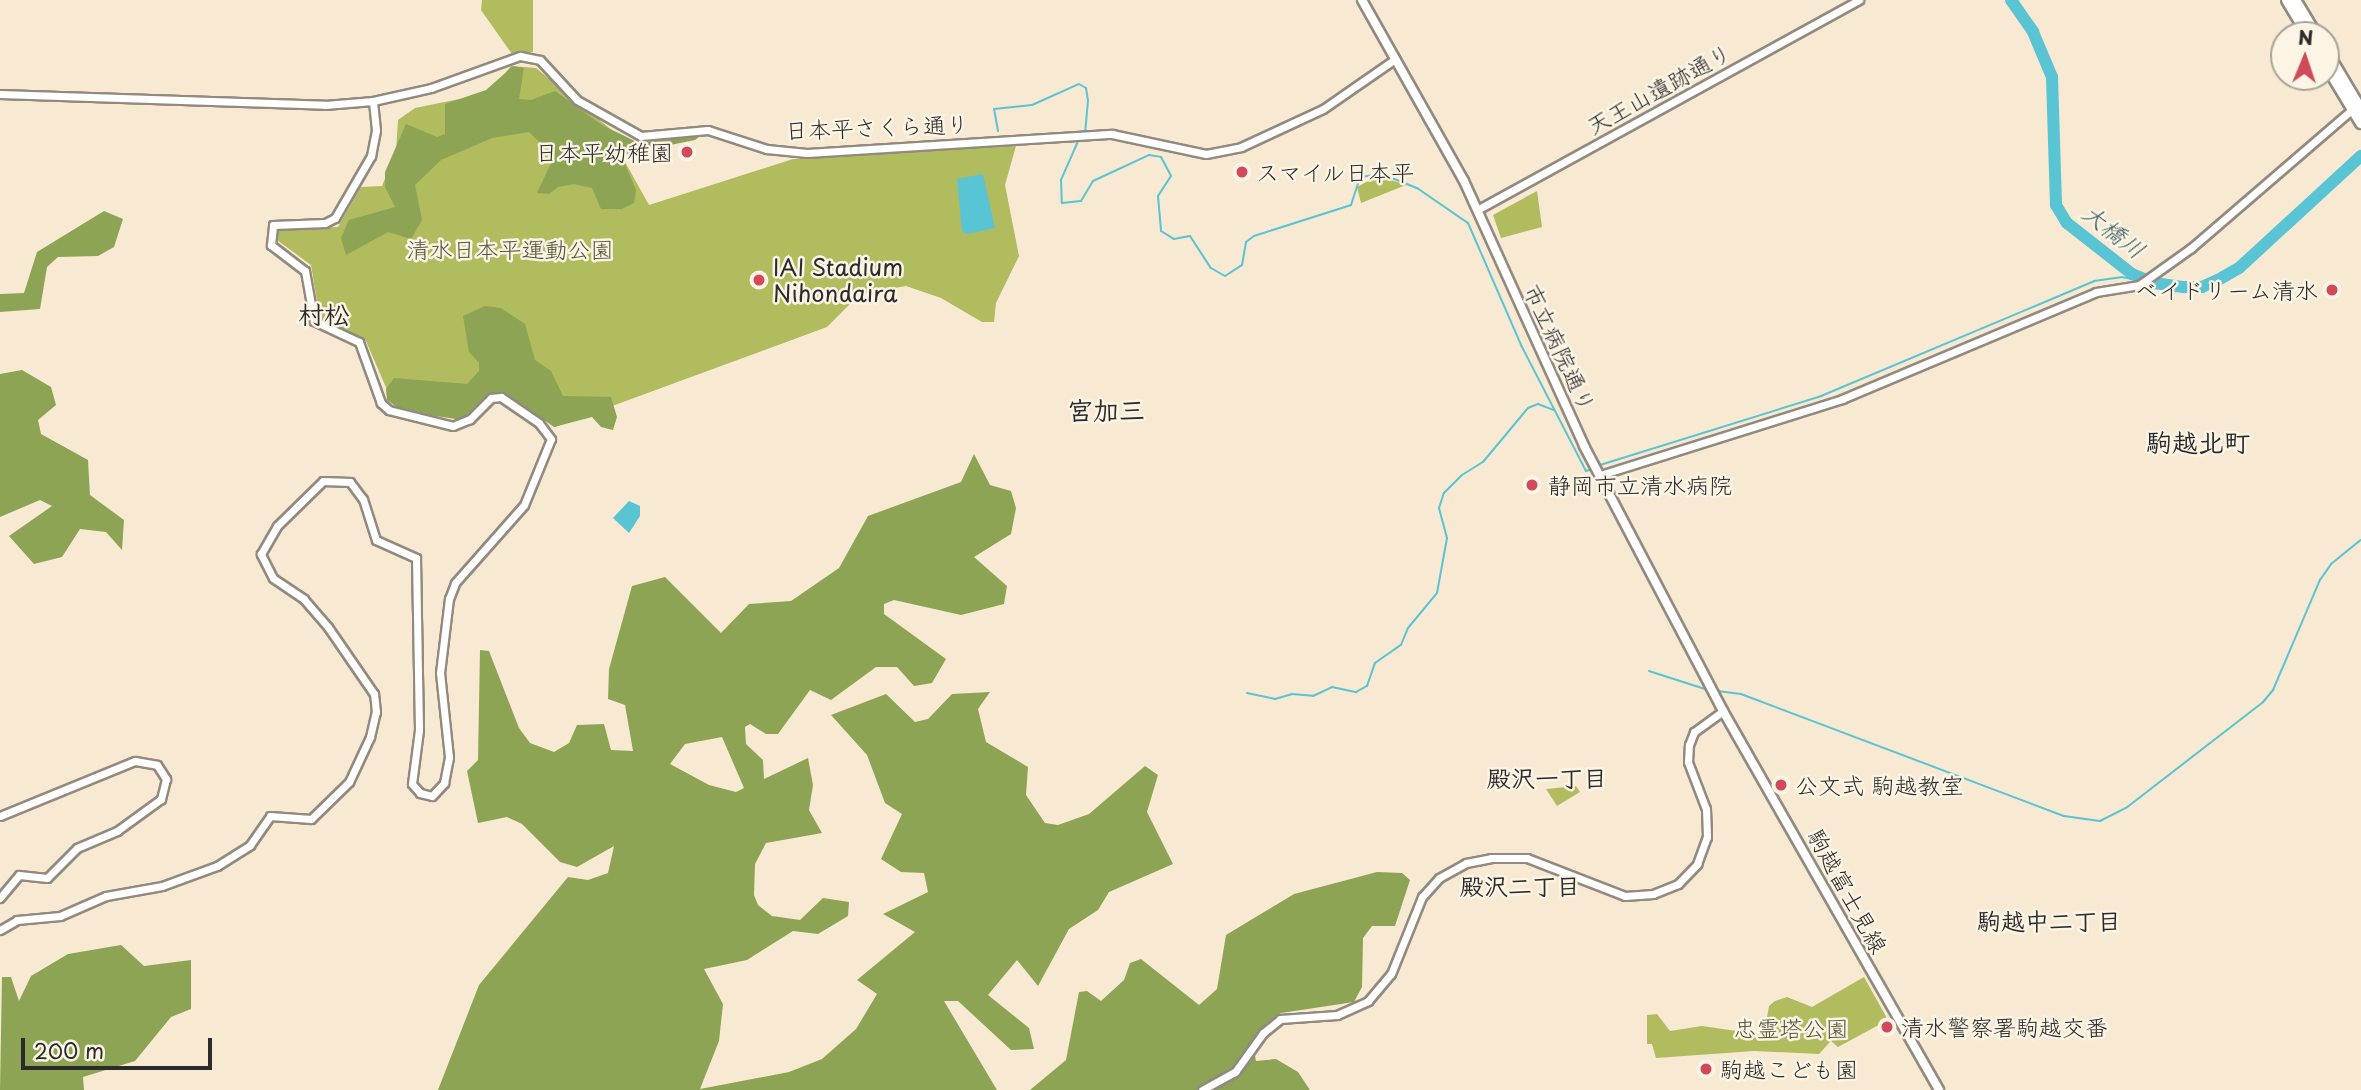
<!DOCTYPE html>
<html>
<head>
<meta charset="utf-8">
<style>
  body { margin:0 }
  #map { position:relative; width:2361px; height:1090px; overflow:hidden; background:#f8e9d3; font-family:"Playpen Sans","Klee One",sans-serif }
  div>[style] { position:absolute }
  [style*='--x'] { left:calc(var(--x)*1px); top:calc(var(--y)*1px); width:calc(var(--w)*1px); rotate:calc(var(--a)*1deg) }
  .green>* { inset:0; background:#b0bc5d }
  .forest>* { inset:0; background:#8ca454 }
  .water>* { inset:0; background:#59c4d3 }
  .stream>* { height:2px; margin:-1px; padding:0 1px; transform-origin:1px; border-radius:1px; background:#59c4d3 }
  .river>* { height:12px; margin:-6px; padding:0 6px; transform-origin:6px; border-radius:6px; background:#59c4d3 }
  .roads { filter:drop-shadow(2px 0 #928a7f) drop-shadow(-2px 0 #928a7f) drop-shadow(0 2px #928a7f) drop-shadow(0 -2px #928a7f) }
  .tertiary>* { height:7px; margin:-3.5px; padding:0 3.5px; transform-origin:3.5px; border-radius:3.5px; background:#fff }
  .secondary>* { height:8px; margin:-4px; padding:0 4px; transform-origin:4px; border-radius:4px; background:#fff }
  .trunk>* { height:10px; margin:-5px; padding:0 5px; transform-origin:5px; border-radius:5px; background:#fff }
  .dots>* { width:19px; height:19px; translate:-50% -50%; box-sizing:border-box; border:4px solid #fcf5e5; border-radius:50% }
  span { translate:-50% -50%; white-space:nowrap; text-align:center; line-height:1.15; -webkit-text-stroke:5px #fcf5e5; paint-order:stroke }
  .street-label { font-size:23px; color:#2b2b2b }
  .poi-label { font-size:23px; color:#2b2b2b }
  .right { translate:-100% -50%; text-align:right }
  .left { translate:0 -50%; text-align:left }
  .park-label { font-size:23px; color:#53563a }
  .water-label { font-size:24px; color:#39595d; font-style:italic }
  .neighbourhood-label { font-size:24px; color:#2b2b2b; font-weight:700 }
  .quarter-label { font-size:26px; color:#2b2b2b; font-weight:700 }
  .north { position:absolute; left:2270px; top:21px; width:70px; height:70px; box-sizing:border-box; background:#fcf5e5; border:2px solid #a8a49b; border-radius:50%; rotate:2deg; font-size:19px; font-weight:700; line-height:28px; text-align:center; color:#2b2b2b }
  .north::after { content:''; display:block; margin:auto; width:24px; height:32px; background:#d1495b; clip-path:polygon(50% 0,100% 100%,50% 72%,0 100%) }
  .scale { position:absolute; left:21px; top:1038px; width:191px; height:32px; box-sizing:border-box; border:4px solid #2b2b2b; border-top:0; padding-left:9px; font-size:21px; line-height:24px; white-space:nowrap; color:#2b2b2b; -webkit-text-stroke:5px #fcf5e5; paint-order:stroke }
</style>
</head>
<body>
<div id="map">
  <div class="green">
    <i style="clip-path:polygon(482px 0,533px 0,533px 52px,512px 54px,481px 10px)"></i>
    <i style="clip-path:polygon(511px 66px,536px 68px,619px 136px,620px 153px,649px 205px,793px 159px,1016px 146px,1005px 185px,1019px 256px,996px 303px,994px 322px,982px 322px,941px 298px,906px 286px,860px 294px,827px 327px,555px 427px,520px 394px,487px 390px,452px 416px,394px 406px,366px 341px,320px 319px,311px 265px,277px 240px,279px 229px,338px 227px,361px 187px,382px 186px,396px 151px,398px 120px,415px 108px,489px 93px)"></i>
    <i style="clip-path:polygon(1374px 178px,1394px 181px,1406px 185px,1361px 203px,1357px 187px)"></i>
    <i style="clip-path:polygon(1537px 191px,1542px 227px,1501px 238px,1493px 215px)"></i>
    <i style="clip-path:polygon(1576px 786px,1580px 792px,1557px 806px,1546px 789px)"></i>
    <i style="clip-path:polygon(1864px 977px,1888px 1020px,1838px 1047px,1831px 1041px,1819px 1054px,1754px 1051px,1656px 1058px,1652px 1044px,1647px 1044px,1647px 1015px,1657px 1014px,1670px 1031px,1702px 1026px,1764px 1035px,1769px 1006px,1775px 1001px,1787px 997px,1812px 1007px)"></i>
  </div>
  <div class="forest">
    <i style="clip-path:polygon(513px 66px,524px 68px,519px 99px,531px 100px,555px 91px,602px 125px,639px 143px,703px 134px,695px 140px,621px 155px,636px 190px,634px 203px,622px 209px,601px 209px,592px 188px,574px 184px,558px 187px,549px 194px,537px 193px,551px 163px,550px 152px,529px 132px,492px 138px,441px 160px,415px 185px,422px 220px,411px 239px,388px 232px,346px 255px,341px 238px,349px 220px,395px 207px,385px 187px,385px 172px,406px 124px,437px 137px,445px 134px,445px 104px,486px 90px)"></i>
    <i style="clip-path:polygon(104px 211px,123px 219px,114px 247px,98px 256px,58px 257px,47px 267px,40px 309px,0 312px,0 294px,24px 293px,37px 252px)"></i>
    <i style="clip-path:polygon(485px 306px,501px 308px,525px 324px,535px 360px,551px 371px,563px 396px,611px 397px,617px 417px,613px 430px,601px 427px,592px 417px,554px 427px,508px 395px,489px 398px,462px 420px,403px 411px,387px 400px,386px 389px,394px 378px,467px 384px,479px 371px,479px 363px,469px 352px,463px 316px)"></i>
    <i style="clip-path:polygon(22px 370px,51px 387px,56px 405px,38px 420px,41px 434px,88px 460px,90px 495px,124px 520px,122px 550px,106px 532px,80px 529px,62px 557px,34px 564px,9px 536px,52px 506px,40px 500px,0 517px,0 374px)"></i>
    <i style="clip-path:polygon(evenodd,974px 454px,990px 485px,1011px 491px,1016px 508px,1011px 534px,974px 557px,1007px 586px,1004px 604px,961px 615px,894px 600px,884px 604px,884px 614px,946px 659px,932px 683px,914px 686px,897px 667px,876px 667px,831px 700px,810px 690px,778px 734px,766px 734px,750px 724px,745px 727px,746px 744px,763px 760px,764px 779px,808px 758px,813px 785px,809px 810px,822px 833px,766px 843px,755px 864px,754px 895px,758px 905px,772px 916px,800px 920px,823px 898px,849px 902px,848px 916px,818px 934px,793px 931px,747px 960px,704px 969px,723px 1004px,719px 1041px,700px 1089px,789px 1072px,822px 1059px,856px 1029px,877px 994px,857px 980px,915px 932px,883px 914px,928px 892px,924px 873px,901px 872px,881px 859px,902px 814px,885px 803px,867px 755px,831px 715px,886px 694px,915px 722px,928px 719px,952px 694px,990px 692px,978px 709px,986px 742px,1028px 767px,1026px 795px,1045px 823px,1058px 825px,1089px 814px,1145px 766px,1158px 775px,1147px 812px,1173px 864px,1109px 892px,1098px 910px,1069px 929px,1038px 986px,1017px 960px,988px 995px,1029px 1028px,1034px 1049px,1011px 1050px,958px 1001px,944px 1001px,997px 1090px,438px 1090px,479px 985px,568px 877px,588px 880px,608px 873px,614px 846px,577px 867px,560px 862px,522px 824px,507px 817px,478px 823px,467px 771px,478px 760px,480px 650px,489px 651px,519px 728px,530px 743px,554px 752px,569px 743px,577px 725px,604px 724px,611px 750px,633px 751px,625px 705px,608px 699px,609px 669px,632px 586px,665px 577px,721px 633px,749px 604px,791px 601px,839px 568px,868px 516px,961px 482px,974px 454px,722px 737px,744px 788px,736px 792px,709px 785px,670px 764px,685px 744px,722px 737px)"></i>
    <i style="clip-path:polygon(1377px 872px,1402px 873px,1410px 880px,1395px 926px,1372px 926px,1363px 938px,1362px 987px,1354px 1002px,1281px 1013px,1252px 1040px,1256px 1061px,1276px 1059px,1298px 1072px,1310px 1090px,1030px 1090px,1066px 1060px,1079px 992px,1087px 991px,1101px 1001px,1124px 980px,1130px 963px,1141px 959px,1199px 1005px,1217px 989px,1226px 935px,1294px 894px)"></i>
    <i style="clip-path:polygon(121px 945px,144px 966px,191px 960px,191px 1009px,171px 1017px,135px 1061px,83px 1077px,84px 1090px,0 1090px,2px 977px,11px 977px,19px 1001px,31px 976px,68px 954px)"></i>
  </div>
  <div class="water">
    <i style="clip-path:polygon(983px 174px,995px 228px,967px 234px,962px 231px,957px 179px)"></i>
    <i style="clip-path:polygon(629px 501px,640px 506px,640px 516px,629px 533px,613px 518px)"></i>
  </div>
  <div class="stream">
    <i style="--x:998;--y:131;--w:22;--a:-100"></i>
    <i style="--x:994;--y:109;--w:38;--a:-6"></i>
    <i style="--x:1032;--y:105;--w:51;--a:-24.1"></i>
    <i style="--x:1079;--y:84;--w:8;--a:30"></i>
    <i style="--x:1086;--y:88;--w:12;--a:81"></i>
    <i style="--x:1088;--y:100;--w:32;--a:95"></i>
    <i style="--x:1079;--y:139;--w:45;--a:113.7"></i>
    <i style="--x:1061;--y:180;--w:23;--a:88"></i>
    <i style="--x:1062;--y:203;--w:19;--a:-6"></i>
    <i style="--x:1081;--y:201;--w:23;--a:-59"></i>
    <i style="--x:1093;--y:181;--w:62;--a:-24.9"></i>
    <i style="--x:1149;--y:155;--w:12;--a:9"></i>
    <i style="--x:1161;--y:157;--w:21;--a:62"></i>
    <i style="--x:1171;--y:176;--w:24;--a:123"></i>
    <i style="--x:1158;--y:196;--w:35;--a:85"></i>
    <i style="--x:1161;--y:231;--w:15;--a:32"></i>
    <i style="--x:1174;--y:239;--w:16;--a:-11"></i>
    <i style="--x:1190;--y:236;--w:38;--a:57"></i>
    <i style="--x:1211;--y:268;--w:16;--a:30"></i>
    <i style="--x:1225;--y:276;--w:20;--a:-33"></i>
    <i style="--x:1242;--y:265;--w:23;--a:-80"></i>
    <i style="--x:1246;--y:242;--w:10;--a:-37"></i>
    <i style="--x:1254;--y:236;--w:102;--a:-17.7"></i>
    <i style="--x:1351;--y:205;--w:29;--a:-72"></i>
    <i style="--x:1360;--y:177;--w:22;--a:-8"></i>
    <i style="--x:1382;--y:174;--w:38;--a:22"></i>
    <i style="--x:1417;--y:188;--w:62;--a:34.5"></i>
    <i style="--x:1468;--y:223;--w:133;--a:66.5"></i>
    <i style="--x:1521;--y:345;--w:142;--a:62.7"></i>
    <i style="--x:1586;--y:471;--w:6;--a:-18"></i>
    <i style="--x:1600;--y:465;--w:232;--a:-17.3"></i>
    <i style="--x:1821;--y:396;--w:296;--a:-22.8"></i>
    <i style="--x:2094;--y:281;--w:27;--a:-8"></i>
    <i style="--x:2121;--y:277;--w:19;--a:9"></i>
    <i style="--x:1649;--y:671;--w:62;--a:17.9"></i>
    <i style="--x:1717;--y:691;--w:24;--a:7"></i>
    <i style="--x:1741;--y:694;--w:345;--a:20.7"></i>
    <i style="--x:2064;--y:816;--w:36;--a:8"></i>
    <i style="--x:2100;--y:821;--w:29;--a:-27"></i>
    <i style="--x:2126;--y:808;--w:173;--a:-37.7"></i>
    <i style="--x:2263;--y:702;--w:16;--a:-50"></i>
    <i style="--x:2273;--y:690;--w:120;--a:-66.9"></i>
    <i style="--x:2320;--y:580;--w:19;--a:-55"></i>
    <i style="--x:2331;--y:564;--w:38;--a:-39"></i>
    <i style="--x:1247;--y:693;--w:29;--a:12"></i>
    <i style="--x:1275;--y:699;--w:18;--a:-16"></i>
    <i style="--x:1292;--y:694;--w:21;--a:5"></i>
    <i style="--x:1313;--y:696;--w:21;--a:-25"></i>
    <i style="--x:1332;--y:687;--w:25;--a:12"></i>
    <i style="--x:1356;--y:692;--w:13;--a:-29"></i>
    <i style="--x:1367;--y:686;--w:24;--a:-71"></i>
    <i style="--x:1375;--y:663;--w:32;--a:-35"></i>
    <i style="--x:1401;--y:645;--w:18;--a:-68"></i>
    <i style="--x:1408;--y:628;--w:45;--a:-50.4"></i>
    <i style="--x:1437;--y:593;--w:56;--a:-79.7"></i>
    <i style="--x:1447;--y:538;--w:31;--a:-105"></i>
    <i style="--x:1439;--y:508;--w:16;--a:-72"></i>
    <i style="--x:1444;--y:493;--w:25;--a:-45"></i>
    <i style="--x:1462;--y:475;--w:25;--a:-32"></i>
    <i style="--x:1483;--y:462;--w:70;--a:-50.2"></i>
    <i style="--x:1528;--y:408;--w:11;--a:-22"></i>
    <i style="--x:1538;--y:404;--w:17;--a:21"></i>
  </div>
  <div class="river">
    <i style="--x:2011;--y:0;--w:39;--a:55"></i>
    <i style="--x:2033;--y:32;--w:49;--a:67.1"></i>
    <i style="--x:2052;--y:77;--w:128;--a:88.2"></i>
    <i style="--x:2056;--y:205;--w:21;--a:59"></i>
    <i style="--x:2067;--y:223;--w:83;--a:38.1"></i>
    <i style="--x:2132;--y:274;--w:24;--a:22"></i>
    <i style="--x:2154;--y:283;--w:30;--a:8"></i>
    <i style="--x:2184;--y:287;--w:18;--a:0"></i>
    <i style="--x:2202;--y:287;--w:17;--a:-24"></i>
    <i style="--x:2218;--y:280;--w:24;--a:-30"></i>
    <i style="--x:2239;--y:268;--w:166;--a:-42.6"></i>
  </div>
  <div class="roads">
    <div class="tertiary">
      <i style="--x:0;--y:94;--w:325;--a:1.9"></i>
      <i style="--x:325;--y:105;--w:48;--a:-4.8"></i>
      <i style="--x:1477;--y:210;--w:436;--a:-28.8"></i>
      <i style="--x:1600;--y:475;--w:254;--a:-17.4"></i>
      <i style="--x:1842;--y:399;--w:276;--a:-22.8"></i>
      <i style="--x:2096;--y:292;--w:44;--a:-9.2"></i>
      <i style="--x:2139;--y:285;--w:64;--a:-35.4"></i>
      <i style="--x:2191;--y:248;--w:216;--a:-40.7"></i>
      <i style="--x:0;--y:816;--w:146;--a:-22.2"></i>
      <i style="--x:135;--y:761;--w:22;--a:10"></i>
      <i style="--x:157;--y:765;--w:17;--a:57"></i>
      <i style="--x:166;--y:779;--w:21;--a:104"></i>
      <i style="--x:161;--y:799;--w:54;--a:144"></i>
      <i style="--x:117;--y:831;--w:43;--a:157"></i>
      <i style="--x:77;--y:848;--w:42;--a:135"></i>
      <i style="--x:47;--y:878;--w:28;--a:-174"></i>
      <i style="--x:19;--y:875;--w:30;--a:130"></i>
      <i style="--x:0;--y:930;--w:20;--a:-30"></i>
      <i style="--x:17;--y:920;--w:43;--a:-5.3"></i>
      <i style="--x:60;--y:916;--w:50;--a:-23.5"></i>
      <i style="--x:106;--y:896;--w:57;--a:-10.1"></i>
      <i style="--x:162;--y:886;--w:59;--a:-20"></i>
      <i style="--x:217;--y:866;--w:39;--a:-32"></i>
      <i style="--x:250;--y:845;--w:35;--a:-55"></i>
      <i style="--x:270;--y:816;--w:41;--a:4.2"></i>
      <i style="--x:311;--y:819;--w:53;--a:-44.2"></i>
      <i style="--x:349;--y:782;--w:50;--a:-65"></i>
      <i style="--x:370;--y:737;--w:26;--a:-77"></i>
      <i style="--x:376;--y:712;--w:18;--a:-96"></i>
      <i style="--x:374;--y:694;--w:81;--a:-124.5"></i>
      <i style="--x:328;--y:627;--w:37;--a:-131"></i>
      <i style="--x:304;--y:599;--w:37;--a:-146"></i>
      <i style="--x:273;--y:578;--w:27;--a:-117"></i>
      <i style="--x:261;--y:554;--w:32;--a:-60"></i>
      <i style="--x:277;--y:526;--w:64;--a:-44.4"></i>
      <i style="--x:323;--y:481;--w:27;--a:2"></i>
      <i style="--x:350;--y:482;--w:21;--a:53"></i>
      <i style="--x:363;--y:499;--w:43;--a:72.4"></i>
      <i style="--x:376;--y:540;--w:44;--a:24.2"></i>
      <i style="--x:416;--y:558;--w:172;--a:89"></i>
      <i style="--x:419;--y:730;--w:54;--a:97.4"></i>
      <i style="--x:412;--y:784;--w:12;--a:48"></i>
      <i style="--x:420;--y:793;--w:12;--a:14"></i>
      <i style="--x:432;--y:796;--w:18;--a:-47"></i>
      <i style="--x:444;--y:783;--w:26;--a:-79"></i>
      <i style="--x:449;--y:757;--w:84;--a:-96.1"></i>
      <i style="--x:440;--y:673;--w:75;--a:-83.1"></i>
      <i style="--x:449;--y:599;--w:17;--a:-69"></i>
      <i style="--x:455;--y:583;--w:104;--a:-48.5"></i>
      <i style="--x:524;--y:505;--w:71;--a:-67.8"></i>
      <i style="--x:551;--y:439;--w:20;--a:-127"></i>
      <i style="--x:539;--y:423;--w:46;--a:-145.6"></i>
      <i style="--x:501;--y:397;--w:10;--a:174"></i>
      <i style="--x:491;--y:398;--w:30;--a:135"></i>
      <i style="--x:470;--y:419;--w:18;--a:158"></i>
      <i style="--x:453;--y:426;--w:66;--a:-166"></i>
      <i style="--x:389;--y:410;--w:11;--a:-139"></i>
      <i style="--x:381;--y:403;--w:65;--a:-109.8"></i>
      <i style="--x:359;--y:342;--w:50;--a:-155"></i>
      <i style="--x:314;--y:321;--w:51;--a:-100.2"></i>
      <i style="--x:305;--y:271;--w:43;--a:-142.6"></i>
      <i style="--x:271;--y:245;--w:20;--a:-84"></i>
      <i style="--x:273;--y:225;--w:52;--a:-2.2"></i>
      <i style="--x:325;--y:223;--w:11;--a:-27"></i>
      <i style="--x:335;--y:218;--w:72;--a:-59.9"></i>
      <i style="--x:371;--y:156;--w:26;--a:-79"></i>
      <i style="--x:376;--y:130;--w:29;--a:-96"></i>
      <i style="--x:373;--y:101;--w:59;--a:-12.6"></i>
      <i style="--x:431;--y:88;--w:95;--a:-19.8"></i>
      <i style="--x:520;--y:56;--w:20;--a:11"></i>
      <i style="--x:540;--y:60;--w:54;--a:47.2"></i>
      <i style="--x:577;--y:100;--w:73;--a:29.4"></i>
      <i style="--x:641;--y:136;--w:67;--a:-5.1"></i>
      <i style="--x:708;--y:130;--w:62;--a:17.9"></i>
      <i style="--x:767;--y:149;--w:40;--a:5.7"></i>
      <i style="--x:807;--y:153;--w:306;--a:-3.6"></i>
      <i style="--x:1112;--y:134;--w:96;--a:12"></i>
      <i style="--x:1206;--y:154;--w:36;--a:-11"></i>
      <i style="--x:1241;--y:147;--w:90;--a:-24.9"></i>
      <i style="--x:1323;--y:109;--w:88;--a:-34.8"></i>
      <i style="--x:1202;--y:1090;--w:38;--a:-29"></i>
      <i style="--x:1235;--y:1072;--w:48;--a:-54.3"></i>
      <i style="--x:1263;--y:1033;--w:22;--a:-39"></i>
      <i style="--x:1280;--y:1019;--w:57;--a:-4"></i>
      <i style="--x:1337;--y:1015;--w:34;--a:-24"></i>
      <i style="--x:1368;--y:1001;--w:35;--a:-50"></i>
      <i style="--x:1391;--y:974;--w:83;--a:-68.1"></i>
      <i style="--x:1422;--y:897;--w:25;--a:-48"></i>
      <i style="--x:1439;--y:878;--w:31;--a:-29"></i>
      <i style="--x:1466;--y:863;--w:25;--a:-11"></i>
      <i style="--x:1491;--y:858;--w:36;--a:0"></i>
      <i style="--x:1527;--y:858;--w:105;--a:21.2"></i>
      <i style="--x:1625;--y:896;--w:28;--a:-4"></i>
      <i style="--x:1653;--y:894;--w:27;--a:-22"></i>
      <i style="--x:1678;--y:884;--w:28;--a:-46"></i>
      <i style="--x:1697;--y:864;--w:29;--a:-70"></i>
      <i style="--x:1707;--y:837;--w:28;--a:-92"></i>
      <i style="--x:1706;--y:809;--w:50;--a:-111"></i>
      <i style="--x:1688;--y:762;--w:17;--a:-87"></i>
      <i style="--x:1689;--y:745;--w:14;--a:-69"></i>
      <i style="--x:1694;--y:732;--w:36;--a:-36"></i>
    </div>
    <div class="secondary">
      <i style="--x:1362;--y:0;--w:208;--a:60.6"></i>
      <i style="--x:1464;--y:181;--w:291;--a:65.6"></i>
      <i style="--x:1584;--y:446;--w:299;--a:62.3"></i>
      <i style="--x:1723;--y:711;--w:436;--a:60.3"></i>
    </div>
    <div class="trunk">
      <i style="--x:2287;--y:0;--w:41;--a:59"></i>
      <i style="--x:2295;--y:0;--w:41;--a:59"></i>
      <i style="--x:2326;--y:51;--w:69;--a:59.3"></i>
      <i style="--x:2326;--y:65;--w:68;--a:58.9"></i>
    </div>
  </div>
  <div class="dots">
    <i style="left:687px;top:152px;background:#d1495b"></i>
    <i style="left:1242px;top:172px;background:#d1495b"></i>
    <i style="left:759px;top:280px;background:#d1495b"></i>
    <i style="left:2332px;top:290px;background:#d1495b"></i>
    <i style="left:1532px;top:485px;background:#d1495b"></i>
    <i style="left:1781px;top:785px;background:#d1495b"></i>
    <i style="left:1887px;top:1027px;background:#d1495b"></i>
    <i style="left:1706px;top:1069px;background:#d1495b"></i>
  </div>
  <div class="street-label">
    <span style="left:1659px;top:89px;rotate:-29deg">天王山遺跡通り</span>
    <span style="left:877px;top:127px;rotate:-2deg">日本平さくら通り</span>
    <span style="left:1560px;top:348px;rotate:65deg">市立病院通り</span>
    <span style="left:1848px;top:891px;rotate:61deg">駒越富士見線</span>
  </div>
  <div class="poi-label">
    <span class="right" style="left:673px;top:152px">日本平幼稚園</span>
    <span class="left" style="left:1256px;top:172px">スマイル日本平</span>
    <span class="left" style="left:773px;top:280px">IAI Stadium<br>Nihondaira</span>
    <span class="right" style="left:2318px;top:290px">ベイドリーム清水</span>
    <span class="left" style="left:1548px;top:485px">静岡市立清水病院</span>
    <span class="left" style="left:1795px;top:785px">公文式 駒越教室</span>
    <span class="left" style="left:1901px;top:1027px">清水警察署駒越交番</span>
    <span class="left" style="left:1720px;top:1069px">駒越こども園</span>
  </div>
  <div class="park-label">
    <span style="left:510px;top:249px">清水日本平運動公園</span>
    <span style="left:1791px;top:1028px">忠霊塔公園</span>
  </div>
  <div class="water-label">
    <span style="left:2114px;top:231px;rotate:38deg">大橋川</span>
  </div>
  <div class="neighbourhood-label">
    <span style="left:1547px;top:778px">殿沢一丁目</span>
    <span style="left:1520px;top:886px">殿沢二丁目</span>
    <span style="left:2049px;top:921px">駒越中二丁目</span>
  </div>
  <div class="quarter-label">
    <span style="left:324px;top:314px">村松</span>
    <span style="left:1106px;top:410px">宮加三</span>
    <span style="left:2198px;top:442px">駒越北町</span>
  </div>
  <div class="north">N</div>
  <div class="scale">200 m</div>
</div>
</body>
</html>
